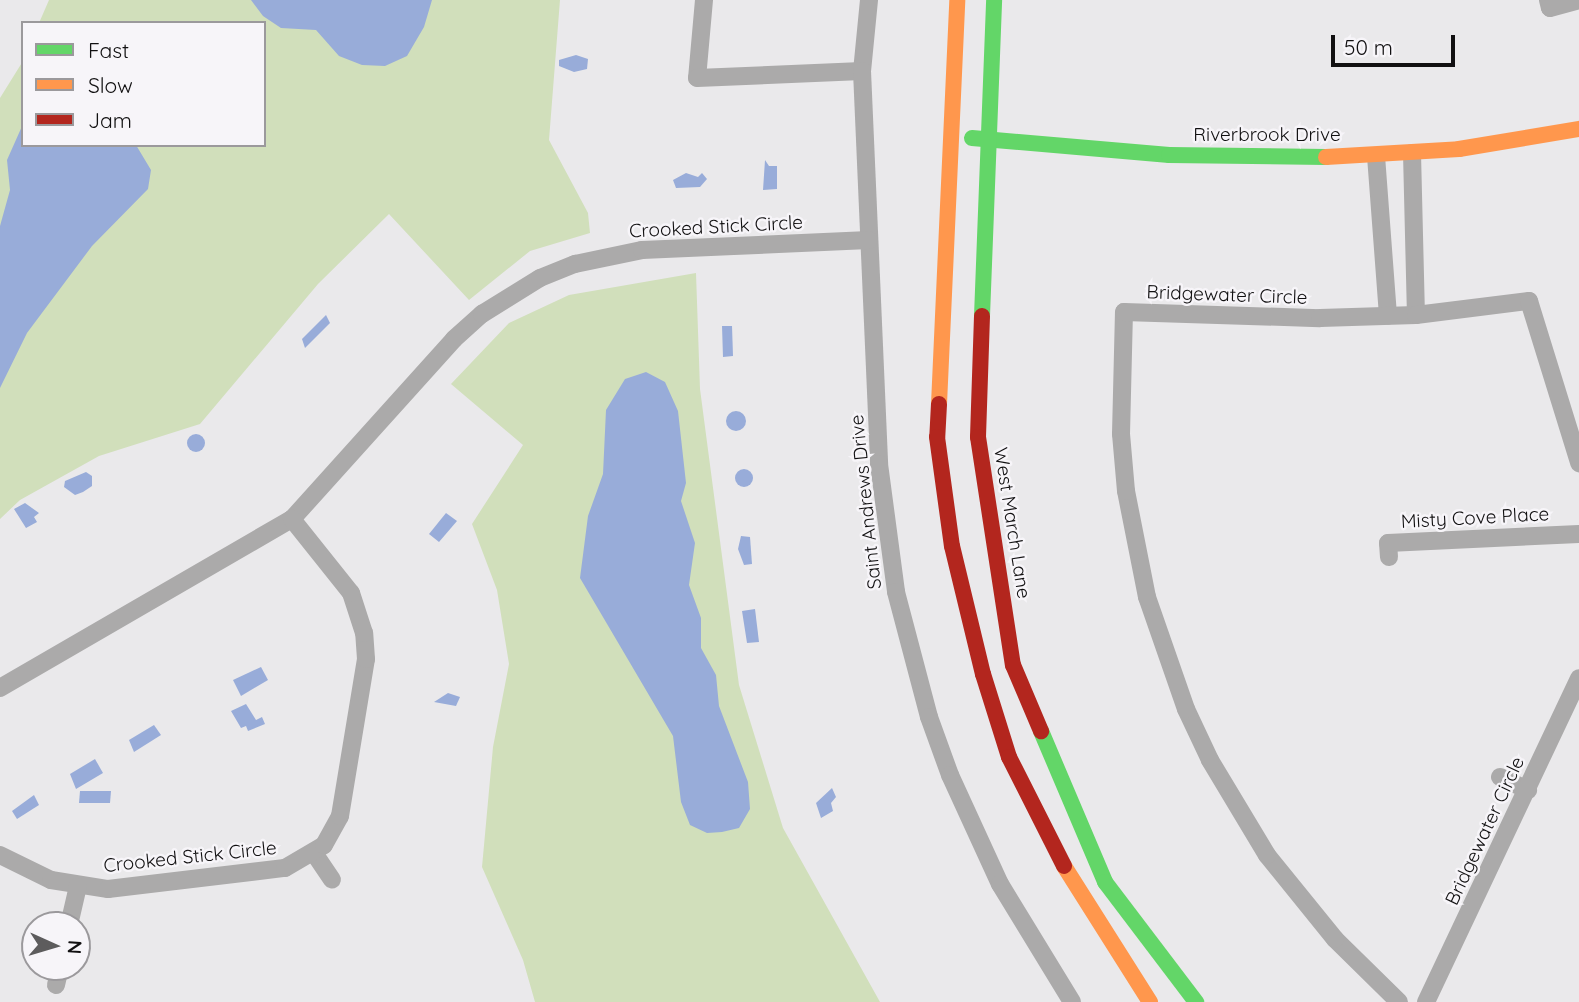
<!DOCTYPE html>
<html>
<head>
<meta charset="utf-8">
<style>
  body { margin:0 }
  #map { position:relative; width:1579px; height:1002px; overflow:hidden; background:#eae9eb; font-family:Quicksand,sans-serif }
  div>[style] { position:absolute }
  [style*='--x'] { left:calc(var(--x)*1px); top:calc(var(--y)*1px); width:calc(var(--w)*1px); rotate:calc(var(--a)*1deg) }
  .green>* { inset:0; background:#d1dfbb }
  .water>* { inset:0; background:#98acd9 }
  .round { border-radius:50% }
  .street>* { height:18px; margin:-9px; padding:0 9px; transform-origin:9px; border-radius:9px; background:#abaaaa }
  .fast>* { height:16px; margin:-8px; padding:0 8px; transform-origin:8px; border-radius:8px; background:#63d668 }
  .slow>* { height:16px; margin:-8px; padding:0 8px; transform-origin:8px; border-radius:8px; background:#ff974d }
  .jam>* { height:16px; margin:-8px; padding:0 8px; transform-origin:8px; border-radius:8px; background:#b3261e }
  span { translate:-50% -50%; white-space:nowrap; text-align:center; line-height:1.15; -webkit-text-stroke:5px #f7f5f9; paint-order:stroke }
  .street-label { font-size:19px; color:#111011 }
  .legend { position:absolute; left:21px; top:21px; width:245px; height:126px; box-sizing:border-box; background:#f7f5f9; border:2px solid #9b999c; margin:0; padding:9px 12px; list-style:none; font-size:21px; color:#111011 }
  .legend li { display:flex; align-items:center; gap:14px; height:35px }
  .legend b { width:35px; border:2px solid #9b999c }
  .north { position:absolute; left:21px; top:911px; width:70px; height:70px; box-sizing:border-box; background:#f7f5f9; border:2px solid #9b999c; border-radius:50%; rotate:94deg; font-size:19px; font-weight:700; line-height:28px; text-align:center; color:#111011 }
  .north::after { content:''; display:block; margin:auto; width:24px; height:32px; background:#5d5c5d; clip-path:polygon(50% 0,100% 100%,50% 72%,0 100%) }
  .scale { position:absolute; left:1331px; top:35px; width:124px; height:32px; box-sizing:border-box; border:4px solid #111011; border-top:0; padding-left:9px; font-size:21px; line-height:24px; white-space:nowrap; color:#111011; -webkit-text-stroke:5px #f7f5f9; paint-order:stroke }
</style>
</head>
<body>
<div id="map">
  <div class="green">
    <i style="clip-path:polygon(49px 0,560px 0,549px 140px,588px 213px,590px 233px,530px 251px,469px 300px,389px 214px,318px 284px,200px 424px,99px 456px,20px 500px,0 519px,0 98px,23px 61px,23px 145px,264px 145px,264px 23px,39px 23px)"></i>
    <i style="clip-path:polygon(696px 273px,700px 389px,739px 685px,783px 828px,880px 1002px,535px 1002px,523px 960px,482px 867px,493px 747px,509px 664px,497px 590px,472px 524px,523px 445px,451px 384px,509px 323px,569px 295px)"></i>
  </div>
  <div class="water">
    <i style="clip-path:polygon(251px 0,432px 0,424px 27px,407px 56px,385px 66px,362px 65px,339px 56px,316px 30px,281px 28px,263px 16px)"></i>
    <i style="clip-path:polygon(576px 55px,588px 59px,587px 69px,574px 72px,559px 66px,559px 60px)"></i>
    <i style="clip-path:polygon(23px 124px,23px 145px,136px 145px,151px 170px,148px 189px,92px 246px,27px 333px,0 388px,0 226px,10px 190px,7px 160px)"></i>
    <i style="clip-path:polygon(765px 160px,769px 166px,777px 166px,777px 189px,763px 190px)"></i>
    <i style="clip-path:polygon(686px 173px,698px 177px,702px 173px,707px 179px,700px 187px,676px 188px,673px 180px)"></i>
    <i style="clip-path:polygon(326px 315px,330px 323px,305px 348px,302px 339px)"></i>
    <i style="clip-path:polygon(722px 326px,732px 326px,733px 356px,723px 357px)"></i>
    <i style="clip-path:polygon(646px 372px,665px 382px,678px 411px,686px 483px,681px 501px,695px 543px,689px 585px,701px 618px,701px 648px,716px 675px,719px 706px,748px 782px,750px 809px,739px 828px,722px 832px,707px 833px,690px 825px,681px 802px,673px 736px,580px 578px,588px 516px,603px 474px,606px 410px,625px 379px)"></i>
    <i class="round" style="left:726px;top:411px;width:20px;height:20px"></i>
    <i class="round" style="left:187px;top:434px;width:18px;height:18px"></i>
    <i class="round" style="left:735px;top:469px;width:18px;height:18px"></i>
    <i style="clip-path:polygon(86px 472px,92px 476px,92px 486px,83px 492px,75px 495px,64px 487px,65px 481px)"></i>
    <i style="clip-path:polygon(25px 503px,39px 513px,34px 517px,37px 522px,26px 528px,14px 509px)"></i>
    <i style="clip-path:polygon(446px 513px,457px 521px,439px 542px,429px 534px)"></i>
    <i style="clip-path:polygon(741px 536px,750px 537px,752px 564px,744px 565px,738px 549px)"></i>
    <i style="clip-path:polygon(755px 609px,759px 642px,747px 643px,742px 611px)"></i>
    <i style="clip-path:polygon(261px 667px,268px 680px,241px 696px,233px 680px)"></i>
    <i style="clip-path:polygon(448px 693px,460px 697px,456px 706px,434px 702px)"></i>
    <i style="clip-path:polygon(246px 704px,256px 720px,262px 717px,265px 724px,248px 731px,246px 726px,241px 728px,231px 711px)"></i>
    <i style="clip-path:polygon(154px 725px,161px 735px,134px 752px,129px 740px)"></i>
    <i style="clip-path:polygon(95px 759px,103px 773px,76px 789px,70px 774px)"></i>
    <i style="clip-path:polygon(832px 788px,836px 797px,831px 803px,833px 811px,821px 818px,816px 803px)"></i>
    <i style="clip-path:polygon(80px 791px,111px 791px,110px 803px,79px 803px)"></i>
    <i style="clip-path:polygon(34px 795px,39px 805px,17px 819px,12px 811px)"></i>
  </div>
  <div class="street">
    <i style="--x:704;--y:0;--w:78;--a:95.1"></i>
    <i style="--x:697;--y:78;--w:165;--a:-2.4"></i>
    <i style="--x:869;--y:0;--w:71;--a:95.6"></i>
    <i style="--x:862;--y:71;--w:393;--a:87.5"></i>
    <i style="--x:879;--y:464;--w:129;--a:82.4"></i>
    <i style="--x:896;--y:592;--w:129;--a:75.2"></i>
    <i style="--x:929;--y:717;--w:62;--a:70.1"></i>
    <i style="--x:950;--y:775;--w:120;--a:65.4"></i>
    <i style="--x:1000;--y:884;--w:138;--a:58.6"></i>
    <i style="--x:1548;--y:0;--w:8;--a:76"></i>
    <i style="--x:1550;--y:8;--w:30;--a:-15"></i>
    <i style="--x:1412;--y:153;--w:162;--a:88.6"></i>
    <i style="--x:1376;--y:156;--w:160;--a:85.7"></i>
    <i style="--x:1389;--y:557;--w:14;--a:-94"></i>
    <i style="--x:1388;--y:543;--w:191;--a:-2.7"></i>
    <i style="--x:0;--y:688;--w:337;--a:-30.1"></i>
    <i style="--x:292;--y:519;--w:242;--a:-48"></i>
    <i style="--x:454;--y:339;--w:38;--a:-42"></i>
    <i style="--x:482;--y:314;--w:68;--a:-31.8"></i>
    <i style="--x:540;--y:278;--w:38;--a:-22"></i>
    <i style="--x:575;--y:264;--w:68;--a:-11.8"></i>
    <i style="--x:642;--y:250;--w:227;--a:-2.5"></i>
    <i style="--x:1500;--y:777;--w:31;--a:25"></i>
    <i style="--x:314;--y:853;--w:32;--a:56"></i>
    <i style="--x:0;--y:855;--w:57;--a:26.1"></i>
    <i style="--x:51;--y:880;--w:58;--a:9"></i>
    <i style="--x:108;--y:889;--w:178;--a:-6.8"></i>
    <i style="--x:285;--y:868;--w:45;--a:-30.5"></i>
    <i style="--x:324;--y:845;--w:33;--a:-61"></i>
    <i style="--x:340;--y:816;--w:159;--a:-80.6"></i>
    <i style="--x:366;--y:659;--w:26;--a:-94"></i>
    <i style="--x:364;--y:633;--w:42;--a:-108"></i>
    <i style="--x:351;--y:593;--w:95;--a:-128.6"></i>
    <i style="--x:69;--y:925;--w:39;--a:-77"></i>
    <i style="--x:56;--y:985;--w:18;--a:-77"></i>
    <i style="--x:1399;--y:1002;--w:90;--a:-135.5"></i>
    <i style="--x:1335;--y:939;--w:108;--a:-129"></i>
    <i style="--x:1267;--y:855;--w:111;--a:-121"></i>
    <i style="--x:1210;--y:760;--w:56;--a:-115.2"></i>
    <i style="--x:1186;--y:709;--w:119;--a:-109.2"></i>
    <i style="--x:1147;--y:597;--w:108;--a:-101.2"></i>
    <i style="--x:1126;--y:491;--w:57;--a:-95"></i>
    <i style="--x:1121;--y:434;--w:122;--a:-88.6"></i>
    <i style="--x:1124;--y:312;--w:196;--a:1.8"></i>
    <i style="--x:1320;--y:318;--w:96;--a:-1.8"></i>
    <i style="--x:1416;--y:315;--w:114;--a:-7.1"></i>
    <i style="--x:1529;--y:301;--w:170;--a:72.8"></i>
    <i style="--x:1426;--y:1002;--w:358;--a:-64.7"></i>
  </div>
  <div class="fast">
    <i style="--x:972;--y:138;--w:198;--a:4.9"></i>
    <i style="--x:1169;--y:155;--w:157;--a:0.7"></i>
    <i style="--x:982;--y:316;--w:316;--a:-87.8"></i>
    <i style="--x:1041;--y:731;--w:164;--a:67"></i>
    <i style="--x:1105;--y:882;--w:151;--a:52.8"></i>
  </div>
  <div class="slow">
    <i style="--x:1326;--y:157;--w:133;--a:-3.4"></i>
    <i style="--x:1459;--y:149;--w:122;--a:-9.5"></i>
    <i style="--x:939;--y:404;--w:404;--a:-87.4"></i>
    <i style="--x:1064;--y:866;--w:161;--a:57.7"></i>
  </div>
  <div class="jam">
    <i style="--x:982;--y:316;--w:121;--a:91.9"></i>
    <i style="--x:978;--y:437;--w:231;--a:81.3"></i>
    <i style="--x:1013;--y:665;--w:72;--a:67"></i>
    <i style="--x:939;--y:404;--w:33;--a:93"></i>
    <i style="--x:937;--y:437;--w:110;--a:82.2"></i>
    <i style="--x:952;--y:546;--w:132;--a:76.4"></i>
    <i style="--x:983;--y:674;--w:87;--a:72.6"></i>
    <i style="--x:1009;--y:757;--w:122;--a:63.2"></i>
  </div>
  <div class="street-label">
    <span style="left:1267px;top:135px">Riverbrook Drive</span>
    <span style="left:716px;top:227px;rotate:-3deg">Crooked Stick Circle</span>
    <span style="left:1227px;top:295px;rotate:2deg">Bridgewater Circle</span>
    <span style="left:866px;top:502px;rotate:-96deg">Saint Andrews Drive</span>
    <span style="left:1475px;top:518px;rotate:-3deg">Misty Cove Place</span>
    <span style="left:1012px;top:523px;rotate:81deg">West March Lane</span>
    <span style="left:1485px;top:831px;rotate:-65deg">Bridgewater Circle</span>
    <span style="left:190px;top:857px;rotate:-6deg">Crooked Stick Circle</span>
  </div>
  <ul class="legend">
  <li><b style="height:9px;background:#63d668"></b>Fast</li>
  <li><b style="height:9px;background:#ff974d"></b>Slow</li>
  <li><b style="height:9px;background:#b3261e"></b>Jam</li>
  </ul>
  <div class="north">N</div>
  <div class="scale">50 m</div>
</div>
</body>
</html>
